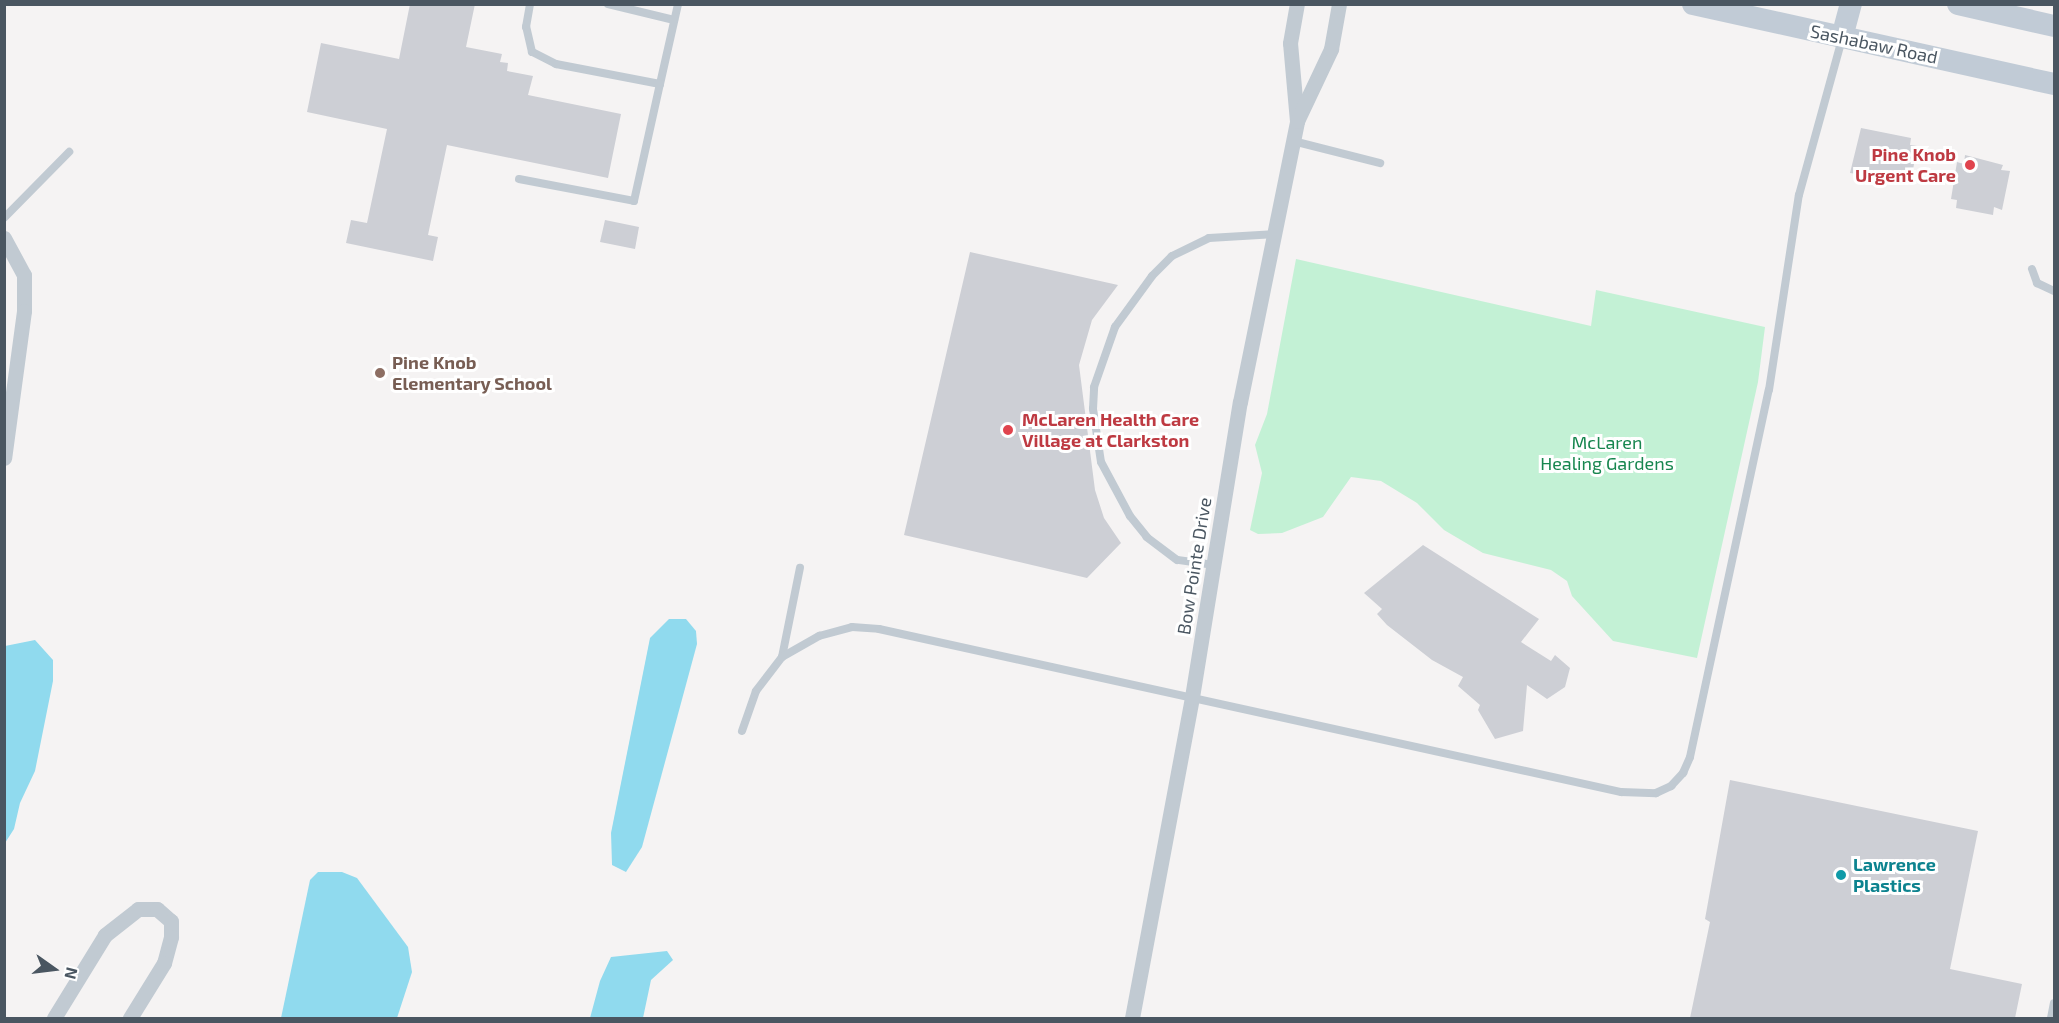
<!DOCTYPE html>
<html>
<head>
<meta charset="utf-8">
<style>
  body { margin:0 }
  #map { position:relative; width:2059px; height:1023px; overflow:hidden; background:#f5f3f3; font-family:"Exo 2",sans-serif }
  div>[style] { position:absolute }
  [style*='--x'] { left:calc(var(--x)*1px); top:calc(var(--y)*1px); width:calc(var(--w)*1px); rotate:calc(var(--a)*1deg) }
  .green>* { inset:0; background:#c3f1d5 }
  .water>* { inset:0; background:#90daee }
  .building>* { inset:0; background:#cdcfd5 }
  .lane>* { height:8px; margin:-4px; padding:0 4px; transform-origin:4px; border-radius:4px; background:#c1cad2 }
  .street>* { height:15px; margin:-7.5px; padding:0 7.5px; transform-origin:7.5px; border-radius:7.5px; background:#c1cad2 }
  .secondary>* { height:22px; margin:-11px; padding:0 11px; transform-origin:11px; border-radius:11px; background:#c1cbd6 }
  .dots>* { width:16px; height:16px; translate:-50% -50%; box-sizing:border-box; border:3px solid #fff; border-radius:50% }
  span { translate:-50% -50%; white-space:nowrap; text-align:center; line-height:1.15; -webkit-text-stroke:6px #fff; paint-order:stroke }
  .street-label { font-size:18px; color:#4a5661 }
  .health-label { font-size:18px; color:#be3a42; font-weight:700 }
  .right { translate:-100% -50%; text-align:right }
  .left { translate:0 -50%; text-align:left }
  .education-label { font-size:18px; color:#785e54; font-weight:700 }
  .park-label { font-size:18px; color:#17864f }
  .culture-label { font-size:18px; color:#0d838f; font-weight:700 }
  .frame { position:absolute; inset:0; border:6px solid #4a5661; pointer-events:none }
  .north { position:absolute; left:24px; top:939px; width:60px; height:60px; -webkit-text-stroke:4px #fff; paint-order:stroke; rotate:104deg; font-size:16px; font-weight:700; line-height:24px; text-align:center; color:#4a5661 }
  .north::after { content:''; display:block; margin:auto; width:21px; height:27px; background:#4a5661; clip-path:polygon(50% 0,100% 100%,50% 72%,0 100%) }
</style>
</head>
<body>
<div id="map">
  <div class="green">
    <i style="clip-path:polygon(1296px 259px,1591px 326px,1596px 290px,1765px 327px,1758px 382px,1697px 658px,1613px 641px,1572px 596px,1567px 581px,1551px 570px,1483px 553px,1444px 530px,1417px 503px,1381px 481px,1351px 477px,1323px 517px,1282px 533px,1258px 534px,1250px 530px,1262px 473px,1255px 445px,1267px 414px)"></i>
  </div>
  <div class="water">
    <i style="clip-path:polygon(669px 619px,686px 619px,696px 631px,697px 644px,642px 847px,626px 872px,612px 865px,611px 833px,650px 638px)"></i>
    <i style="clip-path:polygon(35px 640px,53px 660px,53px 681px,35px 771px,20px 803px,14px 829px,5px 843px,5px 646px)"></i>
    <i style="clip-path:polygon(318px 872px,342px 872px,357px 878px,408px 947px,412px 972px,397px 1018px,281px 1018px,310px 880px)"></i>
    <i style="clip-path:polygon(667px 951px,673px 960px,651px 980px,643px 1018px,590px 1018px,600px 981px,611px 957px)"></i>
  </div>
  <div class="building">
    <i style="clip-path:polygon(410px 4px,475px 4px,466px 47px,502px 54px,500px 62px,508px 63px,507px 71px,533px 76px,528px 95px,621px 114px,608px 178px,447px 145px,428px 235px,438px 237px,433px 261px,346px 243px,351px 220px,367px 223px,387px 129px,307px 112px,321px 43px,399px 59px)"></i>
    <i style="clip-path:polygon(1861px 128px,1911px 138px,1910px 145px,1917px 146px,1911px 182px,1893px 178px,1892px 185px,1878px 181px,1878px 177px,1850px 173px)"></i>
    <i style="clip-path:polygon(1965px 155px,2003px 165px,2001px 170px,2010px 171px,2002px 210px,1994px 207px,1993px 215px,1956px 208px,1957px 200px,1951px 199px,1957px 162px,1964px 164px)"></i>
    <i style="clip-path:polygon(605px 220px,639px 227px,635px 249px,600px 242px)"></i>
    <i style="clip-path:polygon(970px 252px,1118px 285px,1092px 320px,1079px 365px,1095px 490px,1104px 518px,1121px 543px,1087px 578px,904px 535px)"></i>
    <i style="clip-path:polygon(1423px 545px,1539px 619px,1521px 642px,1551px 661px,1555px 655px,1570px 668px,1565px 687px,1547px 699px,1527px 685px,1523px 731px,1495px 739px,1478px 710px,1480px 705px,1458px 686px,1463px 677px,1432px 660px,1387px 625px,1377px 614px,1382px 609px,1364px 593px)"></i>
    <i style="clip-path:polygon(1730px 780px,1978px 831px,1950px 969px,2022px 984px,2015px 1018px,1690px 1018px,1710px 922px,1705px 919px)"></i>
  </div>
  <div class="lane">
    <i style="--x:608;--y:4;--w:68;--a:13.6"></i>
    <i style="--x:660;--y:84;--w:82;--a:-77.3"></i>
    <i style="--x:1293;--y:141;--w:90;--a:14.2"></i>
    <i style="--x:519;--y:179;--w:117;--a:10.8"></i>
    <i style="--x:634;--y:201;--w:120;--a:-77.5"></i>
    <i style="--x:660;--y:84;--w:106;--a:-169.1"></i>
    <i style="--x:556;--y:64;--w:27;--a:-153"></i>
    <i style="--x:532;--y:52;--w:26;--a:-103"></i>
    <i style="--x:526;--y:27;--w:23;--a:-80"></i>
    <i style="--x:4;--y:218;--w:93;--a:-45.4"></i>
    <i style="--x:2032;--y:269;--w:15;--a:70"></i>
    <i style="--x:2037;--y:283;--w:19;--a:25"></i>
    <i style="--x:1214;--y:565;--w:37;--a:-172"></i>
    <i style="--x:1177;--y:560;--w:38;--a:-143"></i>
    <i style="--x:1147;--y:537;--w:27;--a:-129"></i>
    <i style="--x:1130;--y:516;--w:61;--a:-118.2"></i>
    <i style="--x:1101;--y:462;--w:54;--a:-98.6"></i>
    <i style="--x:1093;--y:409;--w:22;--a:-87"></i>
    <i style="--x:1094;--y:387;--w:64;--a:-70.7"></i>
    <i style="--x:1115;--y:327;--w:63;--a:-54"></i>
    <i style="--x:1152;--y:276;--w:28;--a:-45"></i>
    <i style="--x:1172;--y:256;--w:41;--a:-25.9"></i>
    <i style="--x:1209;--y:238;--w:66;--a:-3.5"></i>
    <i style="--x:782;--y:657;--w:91;--a:-78.6"></i>
    <i style="--x:742;--y:731;--w:42;--a:-70.7"></i>
    <i style="--x:756;--y:691;--w:43;--a:-52.6"></i>
    <i style="--x:782;--y:657;--w:43;--a:-29.6"></i>
    <i style="--x:819;--y:636;--w:34;--a:-15"></i>
    <i style="--x:852;--y:627;--w:27;--a:4"></i>
    <i style="--x:879;--y:629;--w:760;--a:12.39"></i>
    <i style="--x:1621;--y:792;--w:35;--a:2"></i>
    <i style="--x:1656;--y:793;--w:17;--a:-25"></i>
    <i style="--x:1671;--y:786;--w:18;--a:-47"></i>
    <i style="--x:1683;--y:773;--w:17;--a:-66"></i>
    <i style="--x:1690;--y:757;--w:375;--a:-77.9"></i>
    <i style="--x:1769;--y:390;--w:197;--a:-81.3"></i>
    <i style="--x:1799;--y:195;--w:162;--a:-74.6"></i>
    <i style="--x:2051;--y:1018;--w:15;--a:-79"></i>
  </div>
  <div class="street">
    <i style="--x:1297;--y:121;--w:78;--a:-95.1"></i>
    <i style="--x:1290;--y:43;--w:40;--a:-80"></i>
    <i style="--x:4;--y:238;--w:42;--a:61.6"></i>
    <i style="--x:24;--y:275;--w:36;--a:90"></i>
    <i style="--x:24;--y:311;--w:148;--a:97.7"></i>
    <i style="--x:54;--y:1018;--w:97;--a:-58.4"></i>
    <i style="--x:105;--y:935;--w:42;--a:-38.2"></i>
    <i style="--x:138;--y:909;--w:19;--a:0"></i>
    <i style="--x:157;--y:909;--w:18;--a:41"></i>
    <i style="--x:171;--y:921;--w:16;--a:90"></i>
    <i style="--x:171;--y:937;--w:27;--a:105"></i>
    <i style="--x:164;--y:963;--w:65;--a:121.7"></i>
    <i style="--x:1132;--y:1018;--w:327;--a:-79.4"></i>
    <i style="--x:1192;--y:697;--w:299;--a:-80.8"></i>
    <i style="--x:1240;--y:402;--w:287;--a:-78.5"></i>
    <i style="--x:1297;--y:121;--w:80;--a:-64.7"></i>
    <i style="--x:1331;--y:49;--w:46;--a:-79.9"></i>
  </div>
  <div class="secondary">
    <i style="--x:1693;--y:4;--w:370;--a:12.5"></i>
    <i style="--x:1958;--y:4;--w:98;--a:12.9"></i>
    <i style="--x:1842;--y:37;--w:34;--a:-75"></i>
  </div>
  <div class="dots">
    <i style="left:1970px;top:165px;background:#e0444e"></i>
    <i style="left:380px;top:373px;background:#8d6e63"></i>
    <i style="left:1008px;top:430px;background:#e0444e"></i>
    <i style="left:1841px;top:875px;background:#0f9aa8"></i>
  </div>
  <div class="street-label">
    <span style="left:1874px;top:44px;rotate:12deg">Sashabaw Road</span>
    <span style="left:1194px;top:566px;rotate:-81deg">Bow Pointe Drive</span>
  </div>
  <div class="health-label">
    <span class="right" style="left:1956px;top:165px">Pine Knob<br>Urgent Care</span>
    <span class="left" style="left:1022px;top:430px">McLaren Health Care<br>Village at Clarkston</span>
  </div>
  <div class="education-label">
    <span class="left" style="left:392px;top:373px">Pine Knob<br>Elementary School</span>
  </div>
  <div class="park-label">
    <span style="left:1607px;top:453px">McLaren<br>Healing Gardens</span>
  </div>
  <div class="culture-label">
    <span class="left" style="left:1853px;top:875px">Lawrence<br>Plastics</span>
  </div>
  <div class="frame"></div>
  <div class="north">N</div>
</div>
</body>
</html>
